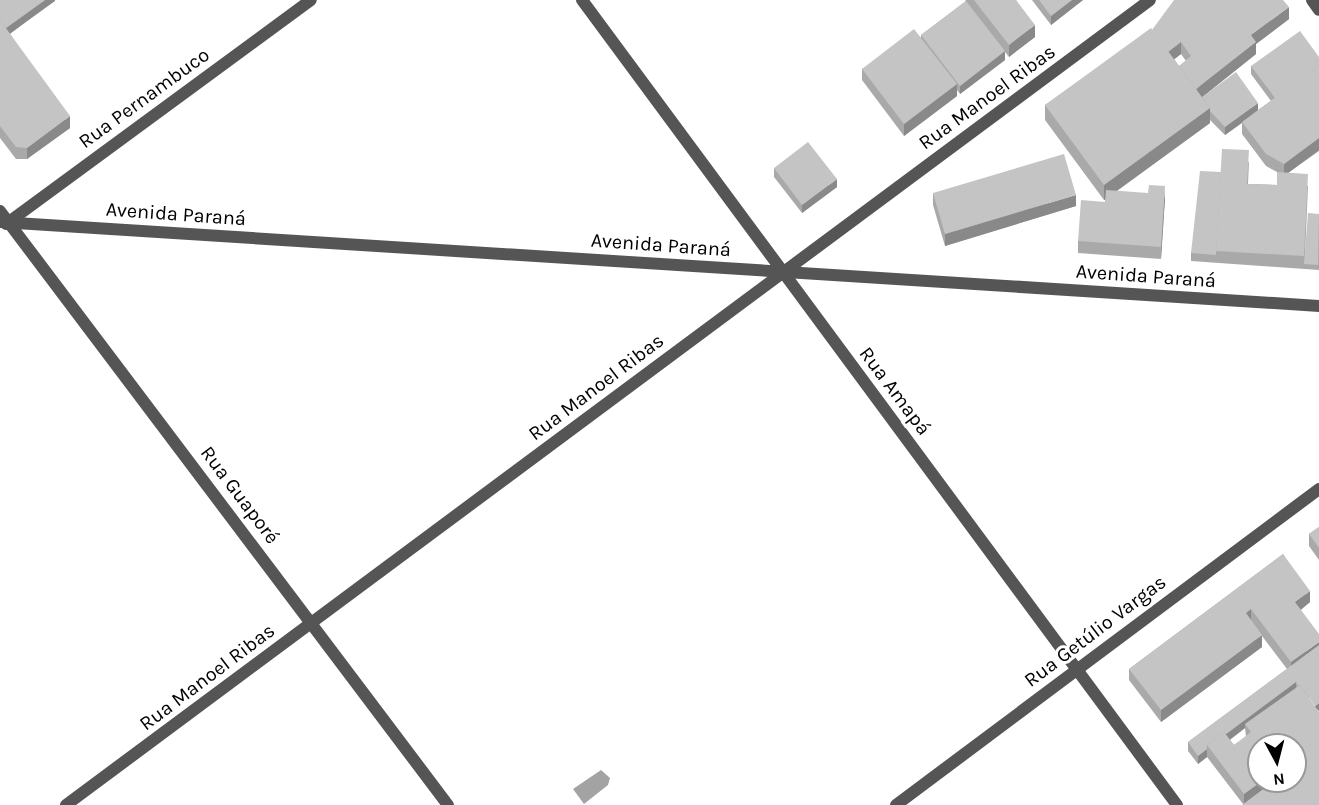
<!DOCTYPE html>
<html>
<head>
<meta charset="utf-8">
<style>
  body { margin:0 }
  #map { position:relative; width:1319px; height:805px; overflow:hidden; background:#fff; font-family:Karla,sans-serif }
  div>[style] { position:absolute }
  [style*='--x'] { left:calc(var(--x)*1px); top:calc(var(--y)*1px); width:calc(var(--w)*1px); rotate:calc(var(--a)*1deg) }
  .water>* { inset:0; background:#a3a3a3 }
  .minor>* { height:12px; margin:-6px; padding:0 6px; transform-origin:6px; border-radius:6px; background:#555 }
  .tertiary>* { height:12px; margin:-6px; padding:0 6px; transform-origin:6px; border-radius:6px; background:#555 }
  .wall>* { inset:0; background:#a9a9a9 }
  .shaded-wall>* { inset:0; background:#898989 }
  .building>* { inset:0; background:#c4c4c4 }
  span { translate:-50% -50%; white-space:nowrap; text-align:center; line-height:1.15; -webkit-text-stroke:6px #fff; paint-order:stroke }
  .street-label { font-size:20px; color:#000 }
  .north { position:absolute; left:1247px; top:733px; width:60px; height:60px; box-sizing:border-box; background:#fff; border:2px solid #999; border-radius:50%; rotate:173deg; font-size:16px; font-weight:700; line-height:24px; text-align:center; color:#000 }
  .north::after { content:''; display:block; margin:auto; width:21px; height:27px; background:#000; clip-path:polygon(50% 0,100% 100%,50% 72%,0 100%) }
</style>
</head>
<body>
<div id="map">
  <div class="water">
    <i style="clip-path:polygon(601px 770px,610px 778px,608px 785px,584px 804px,573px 789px)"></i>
  </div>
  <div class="minor">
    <i style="--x:582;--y:0;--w:1001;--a:53.53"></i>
    <i style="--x:1312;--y:0;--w:12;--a:55"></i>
    <i style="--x:896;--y:805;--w:528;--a:-36.76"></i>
  </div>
  <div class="tertiary">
    <i style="--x:0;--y:211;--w:744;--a:52.98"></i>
    <i style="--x:0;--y:222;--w:1322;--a:3.64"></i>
    <i style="--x:6;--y:224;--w:378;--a:-36.3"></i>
    <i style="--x:66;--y:805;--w:1350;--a:-36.6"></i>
  </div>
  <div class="wall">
    <i style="clip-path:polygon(0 0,55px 0,10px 34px,70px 128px,27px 159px,16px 159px,0 138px)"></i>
    <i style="clip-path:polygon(965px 0,1016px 0,1035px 37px,1009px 57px,1005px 52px,1005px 60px,960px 94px,957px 90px,957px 96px,904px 136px,862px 80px,862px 69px,921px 37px,921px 35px,966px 1px)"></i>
    <i style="clip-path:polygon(1032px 0,1083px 0,1051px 25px)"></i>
    <i style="clip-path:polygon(evenodd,1289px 19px,1256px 44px,1256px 54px,1202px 97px,1258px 110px,1271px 101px,1251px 74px,1251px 66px,1319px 57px,1319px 151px,1288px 173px,1308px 186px,1305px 257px,1319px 214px,1319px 270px,1191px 261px,1191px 253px,1221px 172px,1249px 162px,1248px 184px,1277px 185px,1277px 172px,1266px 166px,1242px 134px,1242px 123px,1225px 135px,1210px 120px,1210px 123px,1117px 191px,1165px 198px,1161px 259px,1078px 253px,1078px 241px,1105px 202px,1105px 200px,1104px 200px,1045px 120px,1045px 105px,1152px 30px,1289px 19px,1181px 54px,1186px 61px,1179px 66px,1174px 59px,1181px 54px)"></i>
    <i style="clip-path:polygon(774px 168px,837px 187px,802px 213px,774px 177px)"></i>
    <i style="clip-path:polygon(933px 193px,1076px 206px,945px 246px,933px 205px)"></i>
    <i style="clip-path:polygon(1319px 527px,1319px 560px,1309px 546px,1309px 534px)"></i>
    <i style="clip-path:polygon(evenodd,1283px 554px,1310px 602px,1301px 610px,1319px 805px,1243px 804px,1207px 757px,1198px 764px,1188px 751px,1188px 742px,1287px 669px,1256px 628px,1262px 647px,1161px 722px,1129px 680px,1129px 669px,1283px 554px,1245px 728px,1246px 737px,1234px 745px,1230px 740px,1245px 728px,1283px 554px,1295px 745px,1295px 781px,1259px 781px,1295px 745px)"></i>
  </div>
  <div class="shaded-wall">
    <i style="clip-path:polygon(45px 0,55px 0,55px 1px,5px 37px,5px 29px)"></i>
    <i style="clip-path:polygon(1072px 0,1083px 0,1051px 25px,1051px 16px)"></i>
    <i style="clip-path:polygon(1289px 7px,1289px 19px,1256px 44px,1256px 54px,1195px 103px,1195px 91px,1251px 35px)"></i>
    <i style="clip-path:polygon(1035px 25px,1035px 37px,1009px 57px,1009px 45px)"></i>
    <i style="clip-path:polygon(1181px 42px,1181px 54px,1167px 65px,1167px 53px)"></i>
    <i style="clip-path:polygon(1005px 51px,1005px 60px,960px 94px,960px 86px)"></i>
    <i style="clip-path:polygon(957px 84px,957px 96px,904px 136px,904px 124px)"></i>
    <i style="clip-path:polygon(1258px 103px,1258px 111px,1225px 135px,1225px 127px)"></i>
    <i style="clip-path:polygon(1210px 108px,1210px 123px,1104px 200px,1104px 185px)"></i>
    <i style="clip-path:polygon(70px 116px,70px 128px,27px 159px,27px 148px)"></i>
    <i style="clip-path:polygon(1319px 138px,1319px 150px,1284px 176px,1284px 164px)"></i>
    <i style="clip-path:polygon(837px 179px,837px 187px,802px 213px,802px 205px)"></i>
    <i style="clip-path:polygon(1165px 186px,1165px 198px,1161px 259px,1161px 247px)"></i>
    <i style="clip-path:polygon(1076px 195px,1076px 206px,945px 246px,945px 234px)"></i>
    <i style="clip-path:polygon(1310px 591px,1310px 602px,1295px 614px,1295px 602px)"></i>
    <i style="clip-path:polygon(1251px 609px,1251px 621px,1246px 613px)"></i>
    <i style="clip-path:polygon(1262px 635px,1262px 647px,1161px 722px,1161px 710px)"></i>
    <i style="clip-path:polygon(1319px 642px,1319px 654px,1291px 674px,1291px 662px)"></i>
    <i style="clip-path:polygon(1296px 682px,1296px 691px,1245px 724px,1245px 728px,1213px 752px,1209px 747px)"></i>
    <i style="clip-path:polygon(1319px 703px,1319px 711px,1314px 707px)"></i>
    <i style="clip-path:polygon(1207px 749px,1207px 757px,1198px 764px,1198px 756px)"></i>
    <i style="clip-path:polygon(1262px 781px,1274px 781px,1244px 805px,1244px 794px)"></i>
  </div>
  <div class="building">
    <i style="clip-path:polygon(0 0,45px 0,6px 28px,0 20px)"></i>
    <i style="clip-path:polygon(974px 0,1016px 0,1035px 25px,1009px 45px)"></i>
    <i style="clip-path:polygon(1039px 0,1072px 0,1051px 16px)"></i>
    <i style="clip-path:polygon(1174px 0,1283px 0,1289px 7px,1251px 35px,1256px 42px,1196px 89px,1179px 66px,1191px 56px,1181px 42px,1168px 52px,1152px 30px)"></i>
    <i style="clip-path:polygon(966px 1px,1005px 51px,960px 86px,921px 35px)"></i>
    <i style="clip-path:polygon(0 20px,70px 116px,27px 148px,16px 147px,0 126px)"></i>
    <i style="clip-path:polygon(1151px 28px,1210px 108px,1104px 185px,1045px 105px)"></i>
    <i style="clip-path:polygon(914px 29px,957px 84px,904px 124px,862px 69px)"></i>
    <i style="clip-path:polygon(1300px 31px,1319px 57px,1319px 65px,1275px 98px,1251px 66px)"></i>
    <i style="clip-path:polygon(1319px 65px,1319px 138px,1284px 164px,1266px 154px,1242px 122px)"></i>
    <i style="clip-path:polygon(1236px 72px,1258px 103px,1225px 127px,1210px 111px,1210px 108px,1202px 97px)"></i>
    <i style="clip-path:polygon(808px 142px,837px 179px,802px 205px,774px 168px)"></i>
    <i style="clip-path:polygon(1222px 149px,1249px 150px,1247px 184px,1277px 185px,1277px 172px,1308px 174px,1304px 256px,1216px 251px)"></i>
    <i style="clip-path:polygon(1064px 154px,1076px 195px,945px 234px,933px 193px)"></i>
    <i style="clip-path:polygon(1200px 171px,1221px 172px,1216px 255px,1191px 253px)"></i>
    <i style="clip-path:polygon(1149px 185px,1165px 186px,1161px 247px,1078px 241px,1081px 200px,1105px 202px,1106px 190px,1148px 193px)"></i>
    <i style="clip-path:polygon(1308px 213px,1319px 214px,1318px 265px,1304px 264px)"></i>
    <i style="clip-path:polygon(1319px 527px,1319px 548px,1309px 534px)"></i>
    <i style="clip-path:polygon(1283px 554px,1310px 591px,1295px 602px,1319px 634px,1319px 642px,1291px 662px,1251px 609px,1246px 613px,1262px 635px,1161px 710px,1129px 669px)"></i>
    <i style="clip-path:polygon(1319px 645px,1319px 703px,1315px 706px,1300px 685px,1298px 686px,1296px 682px,1226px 734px,1224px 732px,1207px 745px,1207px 749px,1198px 756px,1188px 742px)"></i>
    <i style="clip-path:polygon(1300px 685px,1319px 712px,1319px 805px,1242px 805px,1274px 781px,1295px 781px,1295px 745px,1259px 745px,1259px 781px,1262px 781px,1244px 794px,1207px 745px,1224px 732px,1234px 745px,1251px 732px,1245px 724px)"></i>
  </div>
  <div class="street-label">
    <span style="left:987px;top:97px;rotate:-36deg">Rua Manoel Ribas</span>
    <span style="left:144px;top:98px;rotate:-36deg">Rua Pernambuco</span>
    <span style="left:176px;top:214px;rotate:4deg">Avenida Paraná</span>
    <span style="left:661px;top:245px;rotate:4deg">Avenida Paraná</span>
    <span style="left:1146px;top:276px;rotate:4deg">Avenida Paraná</span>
    <span style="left:596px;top:387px;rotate:-37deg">Rua Manoel Ribas</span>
    <span style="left:895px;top:391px;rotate:53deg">Rua Amapá</span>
    <span style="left:240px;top:495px;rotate:53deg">Rua Guaporé</span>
    <span style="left:1095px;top:631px;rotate:-37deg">Rua Getúlio Vargas</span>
    <span style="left:207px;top:677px;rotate:-37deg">Rua Manoel Ribas</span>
  </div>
  <div class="north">N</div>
</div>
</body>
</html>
